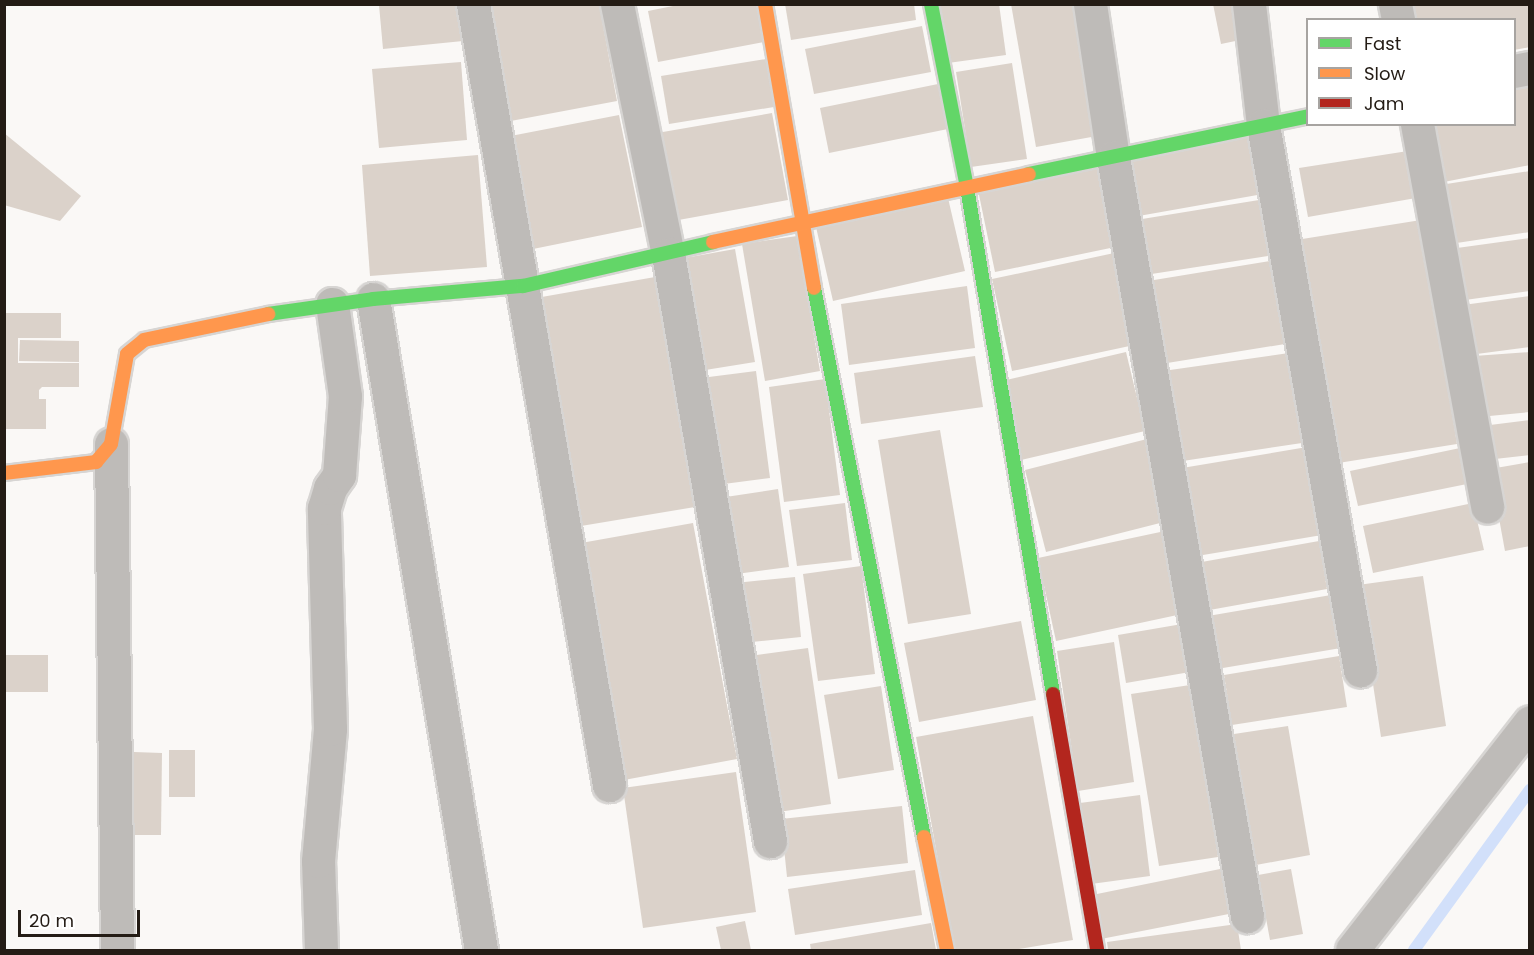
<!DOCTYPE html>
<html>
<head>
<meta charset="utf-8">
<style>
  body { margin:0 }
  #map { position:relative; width:1534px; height:955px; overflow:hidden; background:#faf8f6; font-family:Poppins,sans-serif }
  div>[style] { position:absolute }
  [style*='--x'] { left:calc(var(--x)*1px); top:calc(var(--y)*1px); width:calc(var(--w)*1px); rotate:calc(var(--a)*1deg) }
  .stream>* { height:12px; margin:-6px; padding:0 6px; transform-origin:6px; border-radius:6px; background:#d2e0fa }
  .building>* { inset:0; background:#dbd2ca }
  .roads { filter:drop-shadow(2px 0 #d7d5d3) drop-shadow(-2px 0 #d7d5d3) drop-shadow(0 2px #d7d5d3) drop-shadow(0 -2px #d7d5d3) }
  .street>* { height:33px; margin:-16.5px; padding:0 16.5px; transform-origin:16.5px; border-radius:16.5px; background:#bebbb8 }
  .fast>* { height:14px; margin:-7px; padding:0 7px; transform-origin:7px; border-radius:7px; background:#63d668 }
  .slow>* { height:14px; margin:-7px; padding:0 7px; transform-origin:7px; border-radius:7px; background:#ff974d }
  .jam>* { height:14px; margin:-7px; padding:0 7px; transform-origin:7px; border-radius:7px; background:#b3261e }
  span { translate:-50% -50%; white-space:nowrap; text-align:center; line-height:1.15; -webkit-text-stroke:4.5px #fff; paint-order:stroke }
  .frame { position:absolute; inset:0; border:6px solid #241c15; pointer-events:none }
  .legend { position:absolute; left:1306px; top:18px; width:210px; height:108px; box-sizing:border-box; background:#fff; border:2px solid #a7a4a1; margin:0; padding:8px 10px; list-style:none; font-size:18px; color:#241c15 }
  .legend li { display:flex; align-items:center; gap:12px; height:30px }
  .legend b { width:30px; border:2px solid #a7a4a1 }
  .scale { position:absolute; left:18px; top:910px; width:122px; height:27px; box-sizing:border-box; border:3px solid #241c15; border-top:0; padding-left:8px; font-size:18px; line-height:21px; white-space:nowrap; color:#241c15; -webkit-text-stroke:4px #fff; paint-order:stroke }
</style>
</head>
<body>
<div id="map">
  <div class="stream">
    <i style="--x:1414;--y:950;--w:198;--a:-54.1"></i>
  </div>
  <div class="building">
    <i style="clip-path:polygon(483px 4px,599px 4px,617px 101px,506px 122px)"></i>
    <i style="clip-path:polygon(683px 4px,757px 4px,764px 42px,658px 62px,648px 11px)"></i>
    <i style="clip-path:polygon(785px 4px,914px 4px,916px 20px,791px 40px)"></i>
    <i style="clip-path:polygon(940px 4px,999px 4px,1006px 55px,948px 63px)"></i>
    <i style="clip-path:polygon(1011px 4px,1074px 4px,1097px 136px,1036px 147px)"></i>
    <i style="clip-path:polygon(1213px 4px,1238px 4px,1245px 39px,1221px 44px)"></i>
    <i style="clip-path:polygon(1406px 4px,1530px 4px,1530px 47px,1514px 50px,1514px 20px,1409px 20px)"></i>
    <i style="clip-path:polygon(379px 5px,459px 5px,463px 41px,383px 49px)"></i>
    <i style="clip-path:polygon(922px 26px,931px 72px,814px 94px,805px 49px)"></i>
    <i style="clip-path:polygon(766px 59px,774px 107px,669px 124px,661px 76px)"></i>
    <i style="clip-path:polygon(461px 62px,467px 140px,379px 148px,372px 69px)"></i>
    <i style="clip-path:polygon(1012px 63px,1027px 159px,971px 167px,956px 72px)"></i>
    <i style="clip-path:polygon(1530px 78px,1530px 165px,1444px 182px,1433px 124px,1514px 124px,1514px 81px)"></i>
    <i style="clip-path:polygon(938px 84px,948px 129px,829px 153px,820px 108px)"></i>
    <i style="clip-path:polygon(772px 113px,788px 200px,673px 221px,657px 133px)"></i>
    <i style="clip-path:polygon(619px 115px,642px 227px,528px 250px,506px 137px)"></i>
    <i style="clip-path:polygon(4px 133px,81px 196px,60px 221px,4px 205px)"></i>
    <i style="clip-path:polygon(1252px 136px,1263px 194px,1133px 217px,1123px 161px)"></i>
    <i style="clip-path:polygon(1408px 151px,1416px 198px,1308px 217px,1299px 168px)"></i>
    <i style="clip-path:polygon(478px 155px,487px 267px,370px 276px,362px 165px)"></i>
    <i style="clip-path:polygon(1103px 165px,1120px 246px,995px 272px,978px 190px)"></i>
    <i style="clip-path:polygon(1530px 171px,1530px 232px,1450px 244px,1440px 185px)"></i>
    <i style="clip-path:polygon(948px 198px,965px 271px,833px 301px,816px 227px)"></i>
    <i style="clip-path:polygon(1259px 200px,1268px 256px,1145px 275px,1136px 220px)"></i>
    <i style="clip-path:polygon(1421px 220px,1457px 444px,1332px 464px,1296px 240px)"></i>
    <i style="clip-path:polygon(797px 236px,820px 371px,765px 381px,742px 244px)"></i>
    <i style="clip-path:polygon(1530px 238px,1530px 291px,1465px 300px,1457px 248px)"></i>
    <i style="clip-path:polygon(735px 249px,755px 362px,699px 371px,679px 259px)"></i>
    <i style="clip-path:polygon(1119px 252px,1139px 344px,1012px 371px,992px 279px)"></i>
    <i style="clip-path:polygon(1270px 261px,1285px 344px,1161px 364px,1148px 281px)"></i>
    <i style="clip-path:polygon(655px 277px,695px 507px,575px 527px,536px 298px)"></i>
    <i style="clip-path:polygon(967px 286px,975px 348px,849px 365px,841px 304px)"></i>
    <i style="clip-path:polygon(1530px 296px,1530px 347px,1469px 355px,1463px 305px)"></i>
    <i style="clip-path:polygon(4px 313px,61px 313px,61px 338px,18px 338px,18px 363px,79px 363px,79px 387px,42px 387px,39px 390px,39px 399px,46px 399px,46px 429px,4px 429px)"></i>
    <i style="clip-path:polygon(20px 340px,79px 341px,79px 362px,19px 361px)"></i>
    <i style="clip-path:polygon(1126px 352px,1145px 431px,1021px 460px,1002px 381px)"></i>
    <i style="clip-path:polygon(1530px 352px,1530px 412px,1479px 417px,1474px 356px)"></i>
    <i style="clip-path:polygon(1289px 353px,1302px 443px,1176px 462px,1163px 371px)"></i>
    <i style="clip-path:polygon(975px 356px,983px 407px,861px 424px,854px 373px)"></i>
    <i style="clip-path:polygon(756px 371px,770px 478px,716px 485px,701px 378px)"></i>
    <i style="clip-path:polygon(825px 379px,840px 495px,784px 502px,769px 387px)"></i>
    <i style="clip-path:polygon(1530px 420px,1530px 455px,1486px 460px,1482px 426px)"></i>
    <i style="clip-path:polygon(940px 430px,971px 614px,908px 624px,878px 440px)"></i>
    <i style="clip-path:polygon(1147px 439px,1168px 521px,1046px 552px,1025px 470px)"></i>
    <i style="clip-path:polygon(1307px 447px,1322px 535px,1197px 556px,1182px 468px)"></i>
    <i style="clip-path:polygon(1465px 447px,1472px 483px,1358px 506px,1350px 471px)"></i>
    <i style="clip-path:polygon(1530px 462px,1530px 546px,1505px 551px,1490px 469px)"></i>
    <i style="clip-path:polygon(778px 489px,789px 567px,729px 575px,719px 498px)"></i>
    <i style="clip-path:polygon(845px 503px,852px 560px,797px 566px,789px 510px)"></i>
    <i style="clip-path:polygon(1473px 503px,1484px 550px,1373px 573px,1363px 526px)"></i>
    <i style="clip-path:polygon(693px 523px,737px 759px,624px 780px,581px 543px)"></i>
    <i style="clip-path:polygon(1165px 531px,1182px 614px,1056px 641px,1038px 558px)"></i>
    <i style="clip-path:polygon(1319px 541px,1327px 589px,1204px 611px,1196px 563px)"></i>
    <i style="clip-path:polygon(861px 566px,875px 674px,818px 681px,803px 574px)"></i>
    <i style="clip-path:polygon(1423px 576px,1446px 726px,1381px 737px,1358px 585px)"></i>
    <i style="clip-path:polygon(795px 577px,801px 637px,742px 643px,735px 583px)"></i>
    <i style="clip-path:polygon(1331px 595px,1341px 648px,1217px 669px,1208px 616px)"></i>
    <i style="clip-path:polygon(1021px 621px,1036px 700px,919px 722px,904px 643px)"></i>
    <i style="clip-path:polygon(1182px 624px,1190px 672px,1126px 683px,1118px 635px)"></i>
    <i style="clip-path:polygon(1114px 642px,1134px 782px,1078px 791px,1057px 651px)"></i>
    <i style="clip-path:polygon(808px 648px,831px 804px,772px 813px,749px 656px)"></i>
    <i style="clip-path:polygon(4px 655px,48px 655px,48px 692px,4px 692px)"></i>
    <i style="clip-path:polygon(1339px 656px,1347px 707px,1232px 725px,1224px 675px)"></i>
    <i style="clip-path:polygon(1190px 685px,1218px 857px,1159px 866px,1131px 694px)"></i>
    <i style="clip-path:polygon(881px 686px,894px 770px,838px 779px,824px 695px)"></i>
    <i style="clip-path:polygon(1033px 716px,1073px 940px,1013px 950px,954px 950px,916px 737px)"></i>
    <i style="clip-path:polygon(1288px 726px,1310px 855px,1256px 865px,1234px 734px)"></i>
    <i style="clip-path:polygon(169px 750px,195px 750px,195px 797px,169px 797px)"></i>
    <i style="clip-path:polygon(134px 752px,162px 753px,161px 835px,134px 835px)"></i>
    <i style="clip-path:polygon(736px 772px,756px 912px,643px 928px,623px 788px)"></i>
    <i style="clip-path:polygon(1140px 795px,1150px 876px,1091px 884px,1080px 803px)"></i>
    <i style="clip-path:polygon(902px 806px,908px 863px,787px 877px,781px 819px)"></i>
    <i style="clip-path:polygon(1230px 867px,1239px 912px,1101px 939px,1092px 895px)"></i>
    <i style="clip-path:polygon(1291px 869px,1303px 934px,1270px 940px,1258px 875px)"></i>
    <i style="clip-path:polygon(915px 870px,922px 915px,795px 935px,788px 889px)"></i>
    <i style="clip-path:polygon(745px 921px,751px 950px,721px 950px,716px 927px)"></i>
    <i style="clip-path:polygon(931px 923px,936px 950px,811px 950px,810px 944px)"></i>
    <i style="clip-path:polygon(1237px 924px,1241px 950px,1108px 950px,1107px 942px)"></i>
  </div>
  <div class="roads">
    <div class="street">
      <i style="--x:473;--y:4;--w:793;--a:80.12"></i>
      <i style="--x:617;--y:4;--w:255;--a:78.5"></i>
      <i style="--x:668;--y:254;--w:596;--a:80.14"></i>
      <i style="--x:1090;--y:4;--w:155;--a:81.5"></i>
      <i style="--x:1113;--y:157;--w:771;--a:79.99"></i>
      <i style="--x:1249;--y:4;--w:122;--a:83.4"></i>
      <i style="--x:1263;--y:125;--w:554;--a:79.91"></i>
      <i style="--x:1395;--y:4;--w:16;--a:79"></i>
      <i style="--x:1514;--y:71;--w:16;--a:-11"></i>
      <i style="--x:1417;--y:124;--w:389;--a:79.6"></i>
      <i style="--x:373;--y:299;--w:660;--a:80.58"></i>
      <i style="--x:111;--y:444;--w:506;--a:89.32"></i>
      <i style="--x:321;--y:950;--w:89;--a:-91.9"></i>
      <i style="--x:318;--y:861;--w:133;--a:-84.8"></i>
      <i style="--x:330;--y:729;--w:221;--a:-91.6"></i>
      <i style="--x:324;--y:508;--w:21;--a:-73"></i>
      <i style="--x:330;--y:488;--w:16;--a:-55"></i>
      <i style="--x:339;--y:475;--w:79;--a:-85.7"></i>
      <i style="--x:345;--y:396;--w:93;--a:-98"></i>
      <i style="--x:1352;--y:950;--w:289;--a:-52"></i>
    </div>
    <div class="fast">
      <i style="--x:931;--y:4;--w:187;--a:78.9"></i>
      <i style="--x:967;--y:188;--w:513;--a:80.35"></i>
      <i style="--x:1029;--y:174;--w:285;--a:-11.7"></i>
      <i style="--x:814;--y:288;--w:560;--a:78.67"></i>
      <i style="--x:268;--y:314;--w:106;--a:-8.1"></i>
      <i style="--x:373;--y:299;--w:151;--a:-5"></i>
      <i style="--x:523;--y:286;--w:195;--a:-13"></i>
    </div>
    <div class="slow">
      <i style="--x:765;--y:4;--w:288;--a:80.2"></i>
      <i style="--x:713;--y:242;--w:323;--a:-12.1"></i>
      <i style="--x:4;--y:473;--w:93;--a:-6.8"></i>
      <i style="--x:96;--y:462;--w:23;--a:-50"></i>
      <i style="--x:111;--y:444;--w:91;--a:-79.9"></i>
      <i style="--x:127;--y:354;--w:22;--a:-39"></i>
      <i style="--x:144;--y:340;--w:127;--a:-11.8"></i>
      <i style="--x:924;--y:837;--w:115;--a:78.5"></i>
    </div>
    <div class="jam">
      <i style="--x:1053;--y:694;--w:260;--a:80.2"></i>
    </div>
  </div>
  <div class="frame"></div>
  <ul class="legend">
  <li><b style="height:8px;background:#63d668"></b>Fast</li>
  <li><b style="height:8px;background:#ff974d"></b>Slow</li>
  <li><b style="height:8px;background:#b3261e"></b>Jam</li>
  </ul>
  <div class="scale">20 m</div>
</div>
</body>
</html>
